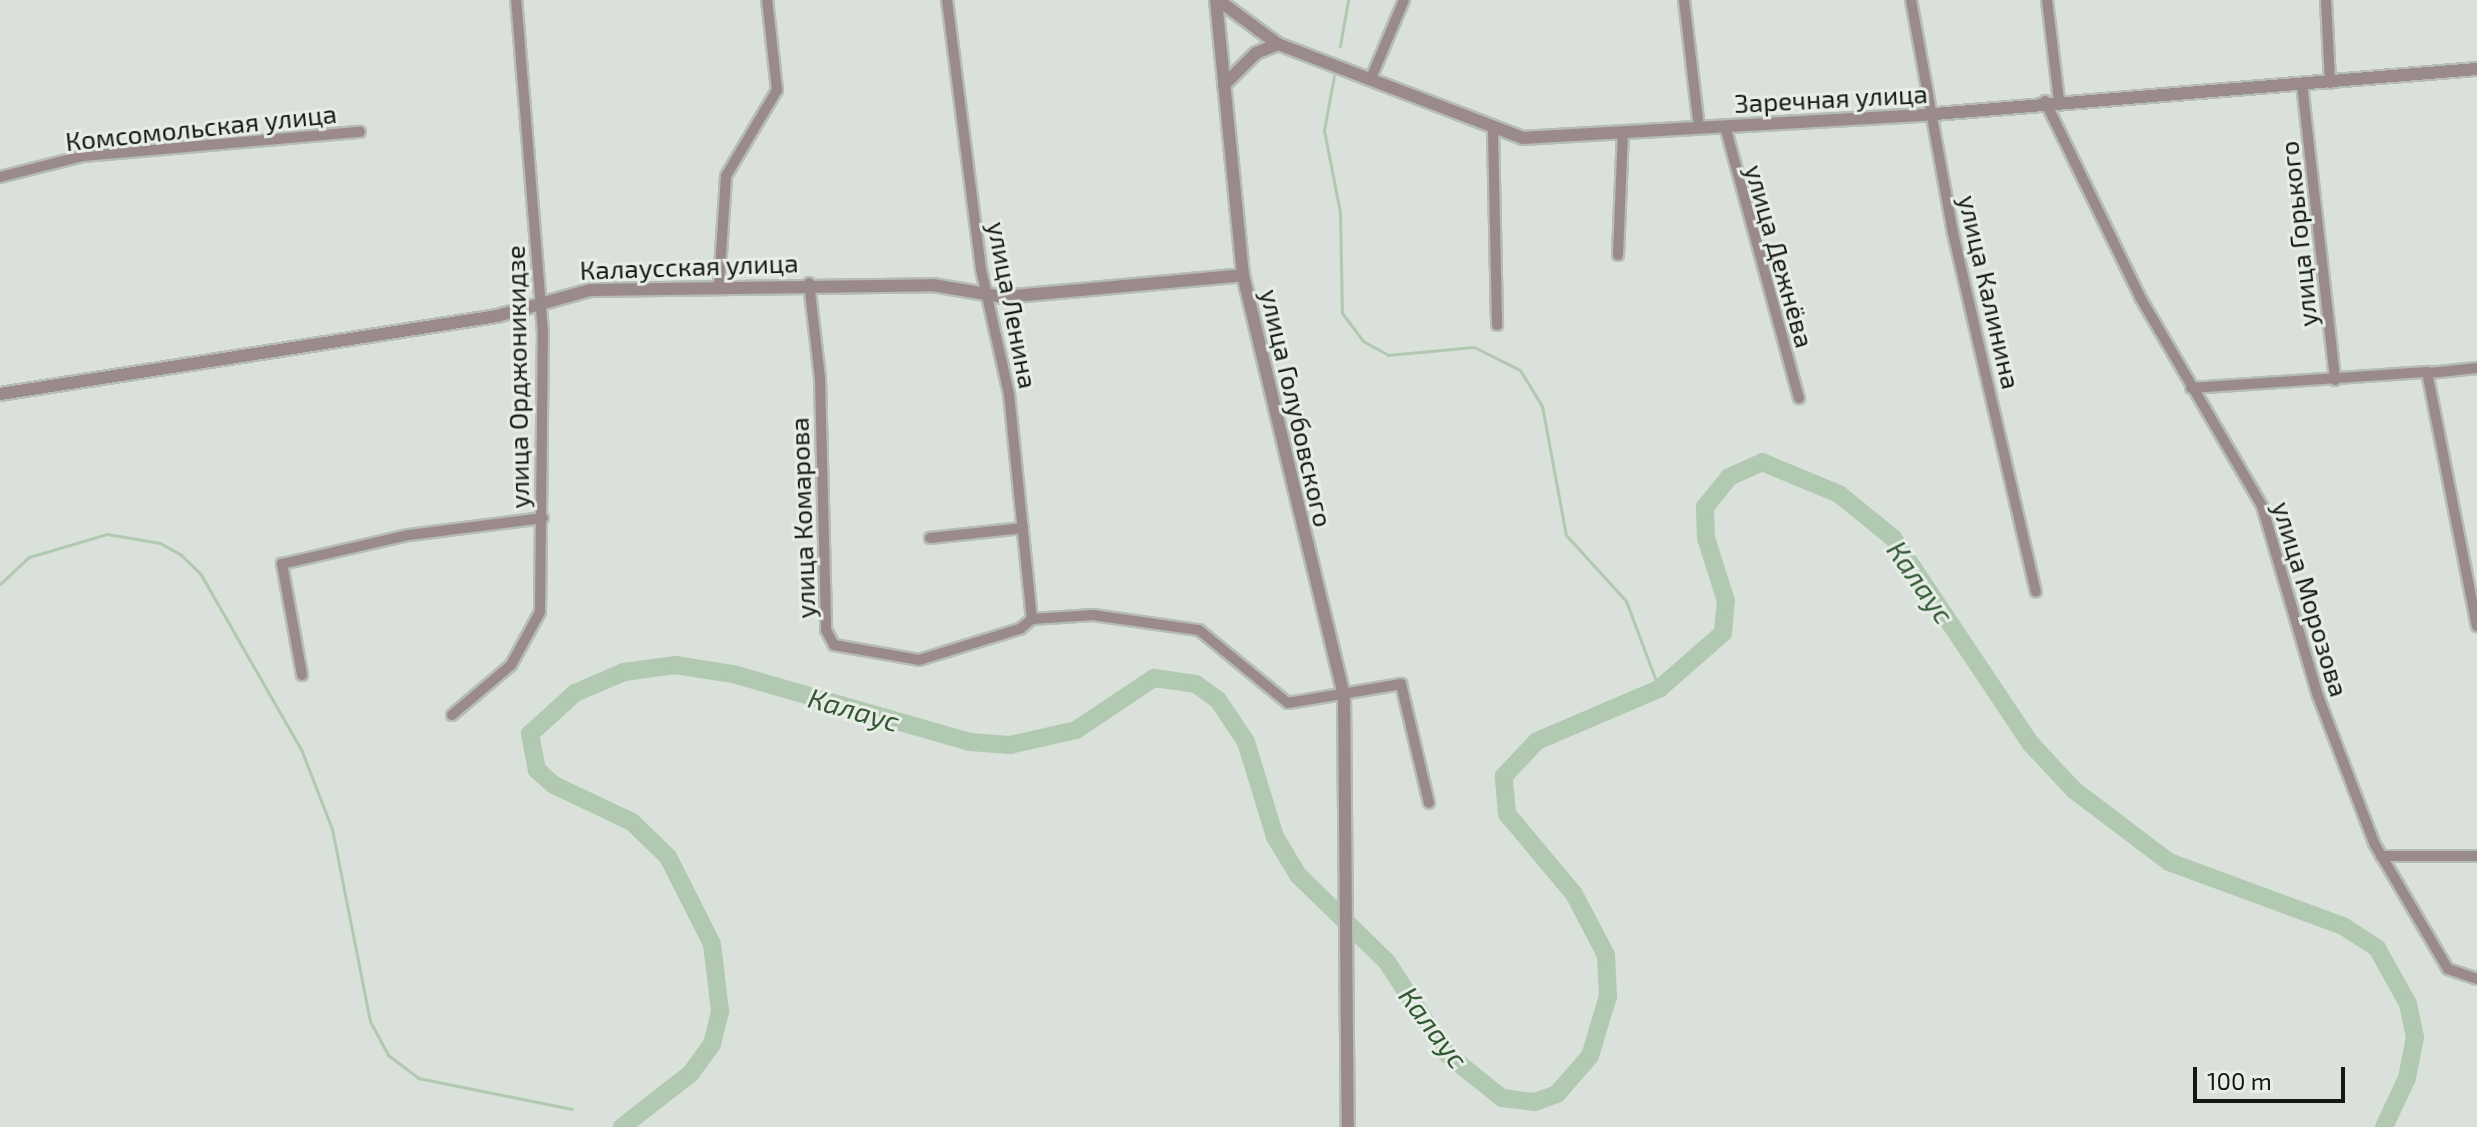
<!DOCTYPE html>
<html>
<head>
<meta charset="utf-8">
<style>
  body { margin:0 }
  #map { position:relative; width:2477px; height:1127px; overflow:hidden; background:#dae0da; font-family:"Exo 2",sans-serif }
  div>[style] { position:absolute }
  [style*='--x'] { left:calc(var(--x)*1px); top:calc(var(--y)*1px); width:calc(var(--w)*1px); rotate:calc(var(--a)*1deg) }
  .stream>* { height:3px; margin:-1.5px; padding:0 1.5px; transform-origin:1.5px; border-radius:1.5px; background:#b0c9b0 }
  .river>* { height:18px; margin:-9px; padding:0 9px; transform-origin:9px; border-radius:9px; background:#b0c9b0 }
  .roads { filter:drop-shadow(2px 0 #b6bcb6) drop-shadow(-2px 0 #b6bcb6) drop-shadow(0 2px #b6bcb6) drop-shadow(0 -2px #b6bcb6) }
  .minor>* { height:10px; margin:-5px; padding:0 5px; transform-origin:5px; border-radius:5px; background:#9a8a8b }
  .tertiary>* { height:12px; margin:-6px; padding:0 6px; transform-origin:6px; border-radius:6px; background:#9a8a8b }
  span { translate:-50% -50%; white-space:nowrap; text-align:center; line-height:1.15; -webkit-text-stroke:6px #e7eee7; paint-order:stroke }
  .street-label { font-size:26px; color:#141714 }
  .water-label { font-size:28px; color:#325833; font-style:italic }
  .scale { position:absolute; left:2193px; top:1067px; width:152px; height:36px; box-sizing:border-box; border:4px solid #141714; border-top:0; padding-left:10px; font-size:24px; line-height:28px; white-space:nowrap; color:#141714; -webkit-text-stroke:6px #e7eee7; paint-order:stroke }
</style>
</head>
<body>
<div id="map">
  <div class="stream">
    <i style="--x:1340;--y:46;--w:47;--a:-80.1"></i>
    <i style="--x:1334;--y:76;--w:55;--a:100.5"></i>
    <i style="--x:1324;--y:130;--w:84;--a:79"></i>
    <i style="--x:1340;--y:212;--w:101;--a:88.9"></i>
    <i style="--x:1342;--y:313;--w:35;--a:53"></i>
    <i style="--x:1363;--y:341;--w:29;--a:29"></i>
    <i style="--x:1388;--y:355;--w:86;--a:-5.3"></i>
    <i style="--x:1474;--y:347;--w:51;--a:26.6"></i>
    <i style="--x:1520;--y:370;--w:42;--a:58.6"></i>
    <i style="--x:1542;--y:406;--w:131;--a:79.5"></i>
    <i style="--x:1566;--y:535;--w:89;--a:47.7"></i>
    <i style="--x:1626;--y:601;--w:94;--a:69.4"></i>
    <i style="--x:0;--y:584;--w:40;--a:-43"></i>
    <i style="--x:29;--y:557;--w:81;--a:-16.4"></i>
    <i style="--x:107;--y:534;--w:54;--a:9.6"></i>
    <i style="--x:160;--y:543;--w:23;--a:29"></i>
    <i style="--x:180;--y:554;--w:28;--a:44"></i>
    <i style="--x:200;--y:573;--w:203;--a:60.2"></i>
    <i style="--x:301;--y:749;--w:86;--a:68.8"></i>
    <i style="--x:332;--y:829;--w:196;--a:78.8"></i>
    <i style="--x:370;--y:1021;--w:38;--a:62"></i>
    <i style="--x:388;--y:1055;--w:38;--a:37"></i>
    <i style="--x:418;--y:1078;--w:157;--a:11.4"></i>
  </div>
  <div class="river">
    <i style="--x:622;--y:1127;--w:88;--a:-38"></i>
    <i style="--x:691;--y:1073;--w:36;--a:-54"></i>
    <i style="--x:712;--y:1044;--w:34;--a:-76"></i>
    <i style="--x:720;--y:1011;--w:67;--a:-96.8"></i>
    <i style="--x:712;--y:944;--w:97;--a:-116.8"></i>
    <i style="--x:668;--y:857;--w:50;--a:-135.8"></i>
    <i style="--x:632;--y:822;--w:86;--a:-154.6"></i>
    <i style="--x:554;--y:785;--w:23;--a:-139"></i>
    <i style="--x:537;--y:770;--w:37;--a:-101"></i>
    <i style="--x:530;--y:734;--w:61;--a:-42.3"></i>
    <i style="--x:575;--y:693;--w:53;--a:-23.2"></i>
    <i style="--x:624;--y:672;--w:51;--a:-7.8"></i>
    <i style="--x:675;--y:665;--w:59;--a:8.8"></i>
    <i style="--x:733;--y:674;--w:247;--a:16"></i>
    <i style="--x:970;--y:742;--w:40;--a:4.3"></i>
    <i style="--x:1010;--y:745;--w:68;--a:-12.8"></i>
    <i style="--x:1076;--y:730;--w:94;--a:-33.7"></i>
    <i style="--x:1154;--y:678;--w:42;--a:8.1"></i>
    <i style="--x:1196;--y:684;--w:27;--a:36"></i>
    <i style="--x:1218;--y:700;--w:50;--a:56.3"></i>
    <i style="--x:1246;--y:742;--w:99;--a:73"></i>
    <i style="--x:1275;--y:837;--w:44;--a:58.8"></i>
    <i style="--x:1298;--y:875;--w:124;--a:44.3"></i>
    <i style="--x:1387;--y:962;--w:110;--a:56.9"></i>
    <i style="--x:1447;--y:1054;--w:70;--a:38.7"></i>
    <i style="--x:1502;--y:1098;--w:33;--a:7"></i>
    <i style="--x:1535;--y:1102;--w:23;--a:-20"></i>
    <i style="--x:1557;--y:1094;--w:50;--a:-49"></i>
    <i style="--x:1590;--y:1056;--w:63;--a:-73.3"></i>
    <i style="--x:1608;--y:996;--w:41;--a:-92.8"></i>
    <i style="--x:1606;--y:955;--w:69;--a:-117.7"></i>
    <i style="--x:1574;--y:894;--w:104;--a:-129.9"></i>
    <i style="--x:1507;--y:814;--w:38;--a:-95"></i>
    <i style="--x:1504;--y:776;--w:48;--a:-46.7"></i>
    <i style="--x:1537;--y:741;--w:133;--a:-23.1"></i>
    <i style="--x:1659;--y:689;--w:85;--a:-41.2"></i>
    <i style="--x:1723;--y:633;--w:32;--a:-85"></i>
    <i style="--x:1726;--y:601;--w:66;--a:-107.6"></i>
    <i style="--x:1706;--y:538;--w:31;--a:-92"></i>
    <i style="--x:1705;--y:507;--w:38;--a:-51"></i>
    <i style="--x:1729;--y:477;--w:36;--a:-24"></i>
    <i style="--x:1762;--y:462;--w:83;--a:22.6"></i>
    <i style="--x:1839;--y:494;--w:70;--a:39.2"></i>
    <i style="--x:1893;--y:538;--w:247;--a:56.2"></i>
    <i style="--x:2030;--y:743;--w:64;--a:46.9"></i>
    <i style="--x:2074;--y:790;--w:119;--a:37.2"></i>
    <i style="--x:2169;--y:862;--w:185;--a:20.2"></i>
    <i style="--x:2343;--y:926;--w:40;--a:32.9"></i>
    <i style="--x:2377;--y:948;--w:64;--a:61"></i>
    <i style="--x:2408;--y:1004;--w:34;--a:78"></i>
    <i style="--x:2415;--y:1037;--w:42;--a:101"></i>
    <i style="--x:2407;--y:1078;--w:54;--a:115.1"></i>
  </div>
  <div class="roads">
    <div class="minor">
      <i style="--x:947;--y:0;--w:271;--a:82.8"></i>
      <i style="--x:981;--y:269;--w:128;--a:77.4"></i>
      <i style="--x:1009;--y:394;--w:226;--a:84.2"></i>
      <i style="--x:1684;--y:0;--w:129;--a:83.3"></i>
      <i style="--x:1911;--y:0;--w:237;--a:79.8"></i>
      <i style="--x:1953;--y:233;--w:368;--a:77"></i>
      <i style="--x:2047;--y:0;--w:101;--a:83.2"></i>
      <i style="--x:2326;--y:0;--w:83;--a:87.2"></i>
      <i style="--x:1372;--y:76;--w:82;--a:-67.2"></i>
      <i style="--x:2302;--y:84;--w:298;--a:83.6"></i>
      <i style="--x:2045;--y:101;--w:218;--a:64.1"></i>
      <i style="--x:2140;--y:297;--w:242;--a:59.7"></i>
      <i style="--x:2262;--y:506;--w:198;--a:73.6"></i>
      <i style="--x:2318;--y:696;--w:157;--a:69.1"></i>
      <i style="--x:2374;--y:843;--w:146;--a:59.6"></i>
      <i style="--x:2448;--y:969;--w:31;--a:19"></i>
      <i style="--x:1725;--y:126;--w:282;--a:74.8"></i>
      <i style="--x:1493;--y:131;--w:194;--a:88.8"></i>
      <i style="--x:0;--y:177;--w:86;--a:-14.2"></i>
      <i style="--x:83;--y:156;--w:278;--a:-5"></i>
      <i style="--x:1618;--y:255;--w:122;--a:-87.7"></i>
      <i style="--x:809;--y:283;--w:96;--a:83.4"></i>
      <i style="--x:820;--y:378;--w:252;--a:88.6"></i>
      <i style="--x:826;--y:630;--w:17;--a:62"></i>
      <i style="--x:834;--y:645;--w:86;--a:10"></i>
      <i style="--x:919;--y:660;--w:106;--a:-17.1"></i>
      <i style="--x:1020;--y:629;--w:16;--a:-40"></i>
      <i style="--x:1032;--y:619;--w:61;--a:-3.8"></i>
      <i style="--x:1093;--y:615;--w:107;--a:8.1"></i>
      <i style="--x:1199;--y:630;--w:115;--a:39.4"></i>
      <i style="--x:1288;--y:703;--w:115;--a:-9.5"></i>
      <i style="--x:1401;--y:684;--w:122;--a:76.8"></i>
      <i style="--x:719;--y:285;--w:109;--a:-86.3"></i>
      <i style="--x:726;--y:176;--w:100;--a:-59.3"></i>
      <i style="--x:777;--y:90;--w:91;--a:-96.3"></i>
      <i style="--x:2430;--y:373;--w:47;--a:-6.1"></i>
      <i style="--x:2191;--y:388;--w:237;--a:-3.9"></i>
      <i style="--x:2427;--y:372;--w:259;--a:78.9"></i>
      <i style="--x:930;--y:538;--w:93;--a:-6.2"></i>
      <i style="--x:302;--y:675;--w:113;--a:-100.2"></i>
      <i style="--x:282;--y:564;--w:130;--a:-12.9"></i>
      <i style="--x:409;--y:535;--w:135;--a:-7.2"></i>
      <i style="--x:452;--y:715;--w:77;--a:-40.3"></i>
      <i style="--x:511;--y:665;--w:60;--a:-61.3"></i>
      <i style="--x:540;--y:612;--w:279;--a:-89.4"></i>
      <i style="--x:543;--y:333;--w:334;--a:-94.6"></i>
      <i style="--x:2381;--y:856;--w:96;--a:0"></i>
    </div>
    <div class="tertiary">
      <i style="--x:1216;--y:0;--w:276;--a:84.4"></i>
      <i style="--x:1243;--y:275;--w:433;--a:76.5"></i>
      <i style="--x:1344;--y:696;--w:431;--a:89.5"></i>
      <i style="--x:1218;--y:0;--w:74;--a:36.3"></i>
      <i style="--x:1278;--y:44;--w:262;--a:21"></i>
      <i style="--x:1523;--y:138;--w:413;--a:-3.3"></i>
      <i style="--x:1935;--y:114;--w:544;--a:-4.75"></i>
      <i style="--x:1224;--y:85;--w:45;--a:-45"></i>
      <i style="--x:1256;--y:53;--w:24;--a:-22"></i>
      <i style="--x:0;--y:394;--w:503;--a:-8.92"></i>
      <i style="--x:497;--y:316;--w:97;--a:-15.6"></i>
      <i style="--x:590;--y:290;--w:343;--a:-0.8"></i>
      <i style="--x:933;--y:285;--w:71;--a:9.7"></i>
      <i style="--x:1003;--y:297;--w:241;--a:-5.2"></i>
    </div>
  </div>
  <div class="street-label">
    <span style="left:1831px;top:98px;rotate:-3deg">Заречная улица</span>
    <span style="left:201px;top:127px;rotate:-6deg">Комсомольская улица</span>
    <span style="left:2298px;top:234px;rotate:-96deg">улица Горького</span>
    <span style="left:1780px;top:256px;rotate:74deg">улица Дежнёва</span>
    <span style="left:689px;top:266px;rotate:-2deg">Калаусская улица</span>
    <span style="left:1990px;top:292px;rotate:77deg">улица Калинина</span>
    <span style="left:1013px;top:305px;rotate:79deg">улица Ленина</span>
    <span style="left:517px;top:377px;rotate:-91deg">улица Орджоникидзе</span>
    <span style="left:1297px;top:408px;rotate:77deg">улица Голубовского</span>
    <span style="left:802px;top:518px;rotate:-92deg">улица Комарова</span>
    <span style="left:2311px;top:599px;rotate:73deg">улица Морозова</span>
  </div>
  <div class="water-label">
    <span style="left:1921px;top:582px;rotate:55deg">Калаус</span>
    <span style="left:854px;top:709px;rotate:16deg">Калаус</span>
    <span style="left:1434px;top:1027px;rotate:53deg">Калаус</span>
  </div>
  <div class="scale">100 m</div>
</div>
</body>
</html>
